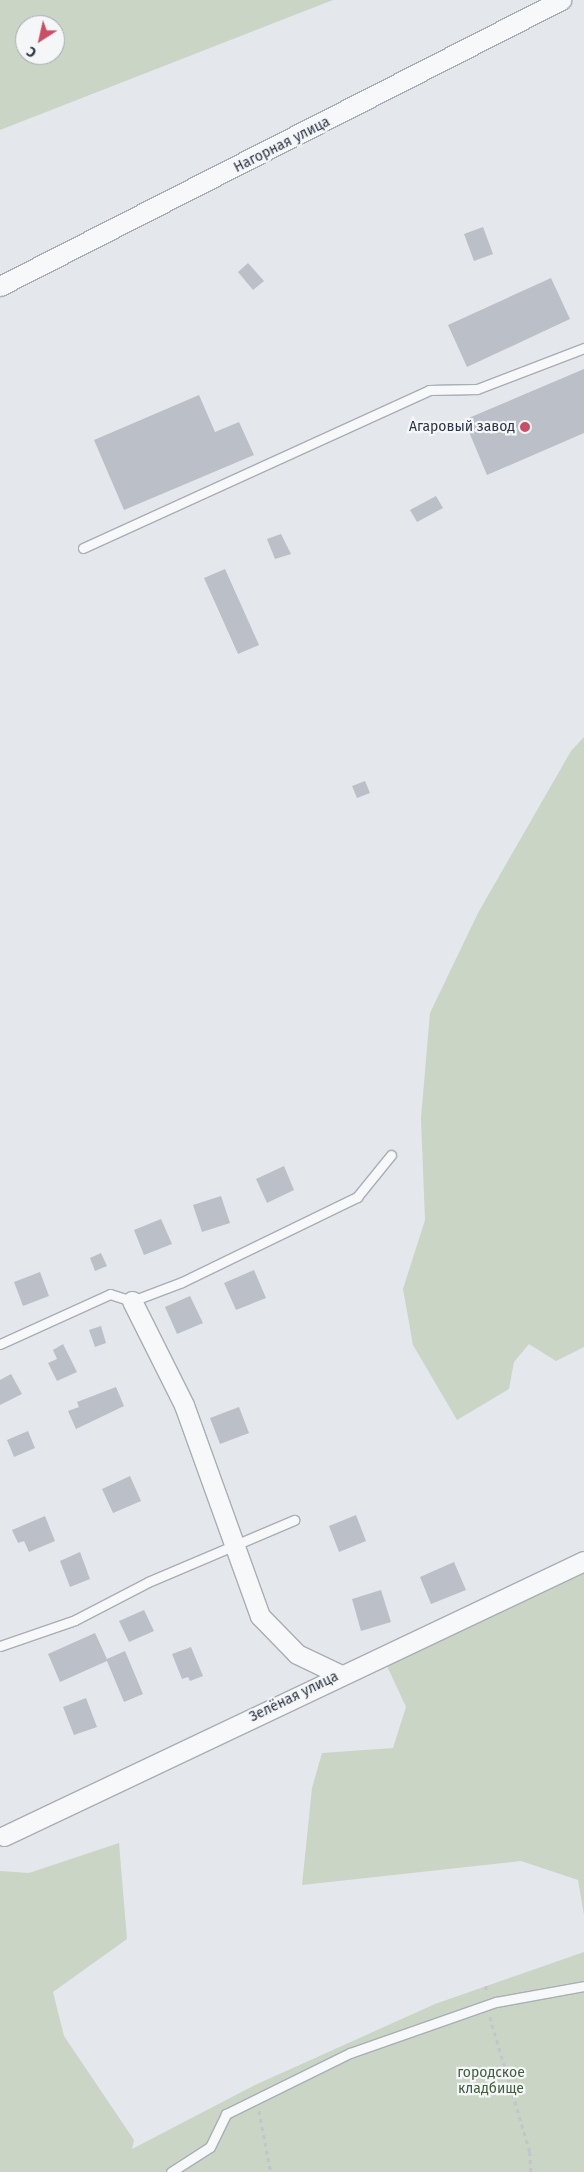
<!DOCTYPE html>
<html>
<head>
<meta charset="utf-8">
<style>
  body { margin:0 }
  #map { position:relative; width:584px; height:2172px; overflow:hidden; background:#e4e7eb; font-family:"Fira Sans",sans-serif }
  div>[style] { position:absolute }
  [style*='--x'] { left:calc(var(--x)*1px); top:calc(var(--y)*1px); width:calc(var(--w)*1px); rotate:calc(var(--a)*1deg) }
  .green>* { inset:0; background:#cad5c5 }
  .building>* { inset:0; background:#bbc0c8 }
  .path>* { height:2.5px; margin-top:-1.25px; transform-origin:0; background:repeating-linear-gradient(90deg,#c2c5ca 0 4px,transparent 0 8px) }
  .roads { filter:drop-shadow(1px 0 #a9aeb5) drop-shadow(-1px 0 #a9aeb5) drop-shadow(0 1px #a9aeb5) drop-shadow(0 -1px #a9aeb5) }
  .service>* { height:9px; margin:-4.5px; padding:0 4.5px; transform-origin:4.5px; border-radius:4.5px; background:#f7f8f9 }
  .minor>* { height:19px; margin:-9.5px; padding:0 9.5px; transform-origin:9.5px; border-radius:9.5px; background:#f7f8f9 }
  .dots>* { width:14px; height:14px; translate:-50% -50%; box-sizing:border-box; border:2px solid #f4f6f8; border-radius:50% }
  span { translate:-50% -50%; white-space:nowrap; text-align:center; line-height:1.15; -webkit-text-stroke:4.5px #f4f6f8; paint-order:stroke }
  .street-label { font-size:14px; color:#2c3543 }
  .poi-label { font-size:14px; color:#2c3543 }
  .right { translate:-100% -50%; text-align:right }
  .park-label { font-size:14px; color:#425f39 }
  .north { position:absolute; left:15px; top:15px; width:50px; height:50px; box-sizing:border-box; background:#f4f6f8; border:1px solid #a4a9b0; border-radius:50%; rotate:215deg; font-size:14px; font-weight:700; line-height:20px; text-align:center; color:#2c3543 }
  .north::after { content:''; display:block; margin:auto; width:18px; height:22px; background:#cb4e65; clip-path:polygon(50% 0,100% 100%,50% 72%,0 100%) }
</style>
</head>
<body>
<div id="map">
  <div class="green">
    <i style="clip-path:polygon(evenodd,0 0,333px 0,0 130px,0 0,25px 25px,55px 25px,55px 55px,25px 55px,25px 25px)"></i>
    <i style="clip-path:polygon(584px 737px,584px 1347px,556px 1361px,529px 1344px,514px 1362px,509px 1389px,457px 1420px,413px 1345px,403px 1289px,425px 1220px,421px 1118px,430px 1013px,478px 913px,571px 751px)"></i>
    <i style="clip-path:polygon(584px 1572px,584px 1915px,578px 1880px,521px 1861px,302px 1885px,312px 1788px,322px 1753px,393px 1748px,406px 1707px,387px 1666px)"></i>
    <i style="clip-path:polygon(119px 1843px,127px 1939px,53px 1992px,64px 2036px,134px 2140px,132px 2149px,255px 2085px,435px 2004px,584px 1952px,584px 2172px,0 2172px,0 1871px,29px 1873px)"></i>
  </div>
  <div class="building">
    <i style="clip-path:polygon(483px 227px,493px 254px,474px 261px,464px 234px)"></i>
    <i style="clip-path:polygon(248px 263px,264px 281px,253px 290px,238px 272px)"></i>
    <i style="clip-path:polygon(551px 278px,570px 319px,467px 367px,448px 325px)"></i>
    <i style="clip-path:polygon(584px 369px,584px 433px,487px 475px,464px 420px)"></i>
    <i style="clip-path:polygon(199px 395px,215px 432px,239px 422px,254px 455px,124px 510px,94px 440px)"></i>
    <i style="clip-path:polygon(436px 496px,443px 508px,417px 522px,410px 510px)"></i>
    <i style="clip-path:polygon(281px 534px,291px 554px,275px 559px,267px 539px)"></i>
    <i style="clip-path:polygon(225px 569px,259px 645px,238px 654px,204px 578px)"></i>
    <i style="clip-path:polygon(365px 781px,370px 793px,357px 798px,352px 786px)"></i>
    <i style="clip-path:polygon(284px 1166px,294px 1190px,267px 1203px,256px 1179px)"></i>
    <i style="clip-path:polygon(221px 1196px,230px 1223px,202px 1232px,193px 1205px)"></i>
    <i style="clip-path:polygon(161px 1219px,172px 1244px,144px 1255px,134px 1230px)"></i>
    <i style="clip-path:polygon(101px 1253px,107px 1266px,95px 1271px,90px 1258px)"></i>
    <i style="clip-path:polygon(254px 1270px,266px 1298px,236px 1310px,224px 1283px)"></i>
    <i style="clip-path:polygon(40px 1272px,49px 1296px,23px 1306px,14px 1282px)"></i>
    <i style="clip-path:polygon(190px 1296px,203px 1323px,177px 1334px,165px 1307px)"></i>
    <i style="clip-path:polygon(101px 1326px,106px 1343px,95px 1347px,89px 1330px)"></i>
    <i style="clip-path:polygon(63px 1344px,77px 1372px,57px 1381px,48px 1363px,57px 1359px,53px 1350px)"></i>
    <i style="clip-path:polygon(11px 1374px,22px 1394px,0 1405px,0 1380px)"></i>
    <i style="clip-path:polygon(116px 1387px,124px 1406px,76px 1429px,68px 1411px,79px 1407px,77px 1402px)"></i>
    <i style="clip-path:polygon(239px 1407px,249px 1433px,220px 1444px,210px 1418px)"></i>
    <i style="clip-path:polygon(28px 1431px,35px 1448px,14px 1457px,7px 1440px)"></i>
    <i style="clip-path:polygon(130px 1476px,141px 1501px,113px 1513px,102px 1489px)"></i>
    <i style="clip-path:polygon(356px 1515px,366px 1541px,339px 1552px,329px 1526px)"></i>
    <i style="clip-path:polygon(45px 1516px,55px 1541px,29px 1552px,24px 1541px,18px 1543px,12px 1530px)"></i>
    <i style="clip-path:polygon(80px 1552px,90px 1579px,70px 1587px,60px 1561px)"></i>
    <i style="clip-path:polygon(454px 1562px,466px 1590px,431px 1604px,420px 1577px)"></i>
    <i style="clip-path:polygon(381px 1590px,391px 1622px,361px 1631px,352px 1599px)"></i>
    <i style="clip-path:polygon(144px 1610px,154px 1631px,129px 1642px,119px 1621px)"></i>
    <i style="clip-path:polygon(95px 1633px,107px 1659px,125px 1651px,143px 1694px,124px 1702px,107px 1661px,60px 1682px,48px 1654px)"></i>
    <i style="clip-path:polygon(191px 1647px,203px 1676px,190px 1681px,188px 1677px,182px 1679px,172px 1654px)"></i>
    <i style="clip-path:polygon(86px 1698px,97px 1727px,74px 1735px,63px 1707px)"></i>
  </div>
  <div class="path">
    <i style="--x:486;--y:1986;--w:8;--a:83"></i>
    <i style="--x:490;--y:2017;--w:141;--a:73.5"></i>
    <i style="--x:530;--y:2152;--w:20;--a:87"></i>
    <i style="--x:259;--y:2111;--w:62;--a:78.9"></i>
  </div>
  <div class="roads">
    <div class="service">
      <i style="--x:83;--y:548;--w:380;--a:-24.5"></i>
      <i style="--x:429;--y:390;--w:48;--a:-1.2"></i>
      <i style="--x:477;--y:389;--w:115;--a:-21"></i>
      <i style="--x:0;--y:1344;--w:121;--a:-24.4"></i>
      <i style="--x:110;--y:1294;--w:23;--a:18"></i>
      <i style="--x:132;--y:1301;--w:53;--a:-20.8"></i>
      <i style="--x:182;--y:1282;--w:195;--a:-25.9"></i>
      <i style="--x:357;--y:1197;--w:54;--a:-51"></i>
      <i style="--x:0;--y:1646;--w:79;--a:-19.1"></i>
      <i style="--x:75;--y:1620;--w:82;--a:-27.5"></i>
      <i style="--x:148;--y:1582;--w:159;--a:-23"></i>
      <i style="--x:171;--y:2172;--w:46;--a:-32.7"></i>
      <i style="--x:210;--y:2147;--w:37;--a:-64"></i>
      <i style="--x:226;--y:2114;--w:138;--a:-26.2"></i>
      <i style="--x:350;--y:2053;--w:155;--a:-19.3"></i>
      <i style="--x:496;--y:2002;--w:89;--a:-10.3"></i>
    </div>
    <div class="minor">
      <i style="--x:0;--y:286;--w:630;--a:-27.01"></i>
      <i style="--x:132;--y:1301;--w:116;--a:63.4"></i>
      <i style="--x:184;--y:1405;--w:224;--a:70.2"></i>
      <i style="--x:260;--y:1616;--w:53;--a:45.8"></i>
      <i style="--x:297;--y:1654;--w:49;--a:25.5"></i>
      <i style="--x:4;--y:1836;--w:642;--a:-25.37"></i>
    </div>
  </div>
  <div class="dots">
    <i style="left:525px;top:427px;background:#cb4e65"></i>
  </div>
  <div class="street-label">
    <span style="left:282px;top:145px;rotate:-27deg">Нагорная улица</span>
    <span style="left:294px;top:1697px;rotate:-26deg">Зелёная улица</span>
  </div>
  <div class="poi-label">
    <span class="right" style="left:515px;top:427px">Агаровый завод</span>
  </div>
  <div class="park-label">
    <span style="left:491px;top:2081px">городское<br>кладбище</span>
  </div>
  <div class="north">С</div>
</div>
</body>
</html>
